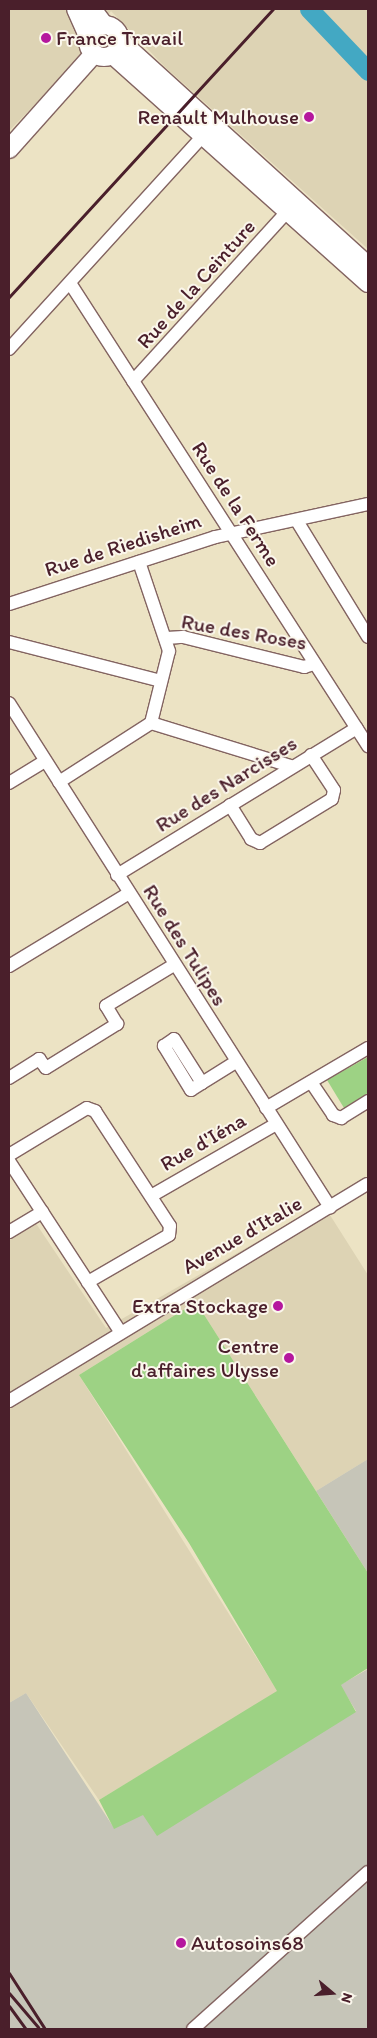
<!DOCTYPE html>
<html>
<head>
<meta charset="utf-8">
<style>
  body { margin:0 }
  #map { position:relative; width:377px; height:2038px; overflow:hidden; background:#ece3c4; font-family:Itim,sans-serif }
  div>[style] { position:absolute }
  [style*='--x'] { left:calc(var(--x)*1px); top:calc(var(--y)*1px); width:calc(var(--w)*1px); rotate:calc(var(--a)*1deg) }
  .built>* { inset:0; background:#ddd3b4 }
  .industrial>* { inset:0; background:#c6c5b8 }
  .green>* { inset:0; background:#9dd284 }
  .river>* { height:19px; margin:-9.5px; padding:0 9.5px; transform-origin:9.5px; border-radius:9.5px; background:#43a8c3 }
  .roads { filter:drop-shadow(1px 0 #836461) drop-shadow(-1px 0 #836461) drop-shadow(0 1px #836461) drop-shadow(0 -1px #836461) }
  .street>* { height:12px; margin:-6px; padding:0 6px; transform-origin:6px; border-radius:6px; background:#fff }
  .secondary>* { height:18px; margin:-9px; padding:0 9px; transform-origin:9px; border-radius:9px; background:#fff }
  .secondary>.ring { margin:-9px; padding:0; box-sizing:content-box; background:none; border:18px solid #fff; border-radius:50% }
  .rail>* { height:3px; margin:-1.5px; padding:0 1.5px; transform-origin:1.5px; border-radius:1.5px; background:#4a1f2b }
  .dots>* { width:14px; height:14px; translate:-50% -50%; box-sizing:border-box; border:2px solid #fbf7ec; border-radius:50% }
  span { translate:-50% -50%; white-space:nowrap; text-align:center; line-height:1.15; -webkit-text-stroke:4px #fbf7ec; paint-order:stroke }
  .poi-label { font-size:21px; color:#4a1f2b }
  .left { translate:0 -50%; text-align:left }
  .right { translate:-100% -50%; text-align:right }
  .street-label { font-size:21px; color:#4a1f2b }
  .frame { position:absolute; inset:0; border:10px solid #4a1f2b; pointer-events:none }
  .north { position:absolute; left:307px; top:1968px; width:50px; height:50px; -webkit-text-stroke:4px #fbf7ec; paint-order:stroke; rotate:108deg; font-size:14px; font-weight:700; line-height:20px; text-align:center; color:#4a1f2b }
  .north::after { content:''; display:block; margin:auto; width:18px; height:22px; background:#4a1f2b; clip-path:polygon(50% 0,100% 100%,50% 72%,0 100%) }
</style>
</head>
<body>
<div id="map">
  <div class="built">
    <i style="clip-path:polygon(9px 9px,368px 9px,368px 249px,165px 67px,111px 11px,80px 58px,9px 131px)"></i>
    <i style="clip-path:polygon(323px 1204px,368px 1275px,368px 1459px,316px 1491px,196px 1302px,79px 1375px,278px 1692px,99px 1800px,26px 1693px,9px 1703px,9px 1224px,29px 1213px,106px 1328px)"></i>
  </div>
  <div class="industrial">
    <i style="clip-path:polygon(368px 1459px,368px 1573px,316px 1491px)"></i>
    <i style="clip-path:polygon(368px 1669px,368px 2029px,9px 2029px,9px 1703px,26px 1693px,114px 1828px,356px 1711px,340px 1685px)"></i>
  </div>
  <div class="green">
    <i style="clip-path:polygon(368px 1057px,368px 1093px,344px 1108px,327px 1080px)"></i>
    <i style="clip-path:polygon(196px 1302px,368px 1573px,368px 1668px,341px 1685px,356px 1712px,157px 1836px,143px 1815px,114px 1829px,99px 1800px,277px 1691px,189px 1543px,79px 1375px)"></i>
  </div>
  <div class="river">
    <i style="--x:309;--y:9;--w:86;--a:46.4"></i>
  </div>
  <div class="roads">
    <div class="street">
      <i style="--x:70;--y:283;--w:551;--a:57.23"></i>
      <i style="--x:9;--y:349;--w:290;--a:-47.7"></i>
      <i style="--x:133;--y:381;--w:229;--a:-47.7"></i>
      <i style="--x:297;--y:521;--w:136;--a:58.5"></i>
      <i style="--x:9;--y:604;--w:217;--a:-18"></i>
      <i style="--x:215;--y:537;--w:157;--a:-12.2"></i>
      <i style="--x:167;--y:638;--w:16;--a:-4"></i>
      <i style="--x:183;--y:637;--w:125;--a:13.9"></i>
      <i style="--x:304;--y:667;--w:10;--a:-17"></i>
      <i style="--x:9;--y:642;--w:157;--a:14.4"></i>
      <i style="--x:9;--y:703;--w:598;--a:57.51"></i>
      <i style="--x:151;--y:723;--w:146;--a:17.1"></i>
      <i style="--x:59;--y:782;--w:109;--a:-32.7"></i>
      <i style="--x:151;--y:723;--w:74;--a:-76"></i>
      <i style="--x:169;--y:651;--w:94;--a:-108.6"></i>
      <i style="--x:9;--y:783;--w:42;--a:-31.4"></i>
      <i style="--x:230;--y:805;--w:40;--a:58"></i>
      <i style="--x:251;--y:839;--w:10;--a:24"></i>
      <i style="--x:260;--y:843;--w:84;--a:-31.4"></i>
      <i style="--x:332;--y:799;--w:9;--a:-77"></i>
      <i style="--x:334;--y:790;--w:42;--a:-123.3"></i>
      <i style="--x:117;--y:875;--w:281;--a:-31.5"></i>
      <i style="--x:9;--y:966;--w:140;--a:-31.3"></i>
      <i style="--x:9;--y:1078;--w:36;--a:-32"></i>
      <i style="--x:39;--y:1059;--w:11;--a:52"></i>
      <i style="--x:46;--y:1068;--w:84;--a:-31.8"></i>
      <i style="--x:117;--y:1024;--w:21;--a:-121"></i>
      <i style="--x:106;--y:1006;--w:79;--a:-31.1"></i>
      <i style="--x:311;--y:1082;--w:40;--a:56"></i>
      <i style="--x:333;--y:1115;--w:9;--a:21"></i>
      <i style="--x:341;--y:1118;--w:32;--a:-32"></i>
      <i style="--x:202;--y:1083;--w:13;--a:148"></i>
      <i style="--x:191;--y:1090;--w:52;--a:-121.5"></i>
      <i style="--x:164;--y:1046;--w:12;--a:-35"></i>
      <i style="--x:174;--y:1039;--w:52;--a:57.5"></i>
      <i style="--x:202;--y:1083;--w:39;--a:-32"></i>
      <i style="--x:266;--y:1108;--w:118;--a:-30.5"></i>
      <i style="--x:9;--y:1155;--w:91;--a:-31.1"></i>
      <i style="--x:87;--y:1108;--w:9;--a:21"></i>
      <i style="--x:95;--y:1111;--w:137;--a:56.9"></i>
      <i style="--x:170;--y:1226;--w:9;--a:96"></i>
      <i style="--x:169;--y:1235;--w:94;--a:149.9"></i>
      <i style="--x:9;--y:1161;--w:202;--a:56.9"></i>
      <i style="--x:151;--y:1196;--w:144;--a:-29.9"></i>
      <i style="--x:9;--y:1232;--w:39;--a:-31"></i>
      <i style="--x:9;--y:1401;--w:419;--a:-31.2"></i>
      <i style="--x:193;--y:2029;--w:235;--a:-41.9"></i>
    </div>
    <div class="secondary">
      <i style="--x:76;--y:9;--w:30;--a:66"></i>
      <i style="--x:92;--y:9;--w:20;--a:53"></i>
      <i class="ring" style="left:88px;top:25px;width:14px;height:14px"></i>
      <i style="--x:120;--y:41;--w:335;--a:42.2"></i>
      <i style="--x:113;--y:55;--w:342;--a:41.8"></i>
      <i style="--x:9;--y:149;--w:127;--a:-48.2"></i>
    </div>
  </div>
  <div class="rail">
    <i style="--x:9;--y:297;--w:391;--a:-47.5"></i>
    <i style="--x:9;--y:1973;--w:67;--a:57.3"></i>
    <i style="--x:9;--y:1993;--w:45;--a:49.5"></i>
    <i style="--x:9;--y:2006;--w:29;--a:54"></i>
  </div>
  <div class="dots">
    <i style="left:46px;top:38px;background:#b5179e"></i>
    <i style="left:309px;top:117px;background:#b5179e"></i>
    <i style="left:278px;top:1306px;background:#b5179e"></i>
    <i style="left:289px;top:1358px;background:#b5179e"></i>
    <i style="left:181px;top:1943px;background:#b5179e"></i>
  </div>
  <div class="poi-label">
    <span class="left" style="left:56px;top:38px">France Travail</span>
    <span class="right" style="left:299px;top:117px">Renault Mulhouse</span>
    <span class="right" style="left:268px;top:1306px">Extra Stockage</span>
    <span class="right" style="left:279px;top:1358px">Centre<br>d'affaires Ulysse</span>
    <span class="left" style="left:191px;top:1943px">Autosoins68</span>
  </div>
  <div class="street-label">
    <span style="left:196px;top:284px;rotate:-48deg">Rue de la Ceinture</span>
    <span style="left:236px;top:504px;rotate:57deg">Rue de la Ferme</span>
    <span style="left:123px;top:545px;rotate:-18deg">Rue de Riedisheim</span>
    <span style="left:244px;top:632px;rotate:10deg">Rue des Roses</span>
    <span style="left:226px;top:784px;rotate:-32deg">Rue des Narcisses</span>
    <span style="left:185px;top:945px;rotate:58deg">Rue des Tulipes</span>
    <span style="left:203px;top:1142px;rotate:-30deg">Rue d'Iéna</span>
    <span style="left:242px;top:1235px;rotate:-30deg">Avenue d'Italie</span>
  </div>
  <div class="frame"></div>
  <div class="north">N</div>
</div>
</body>
</html>
